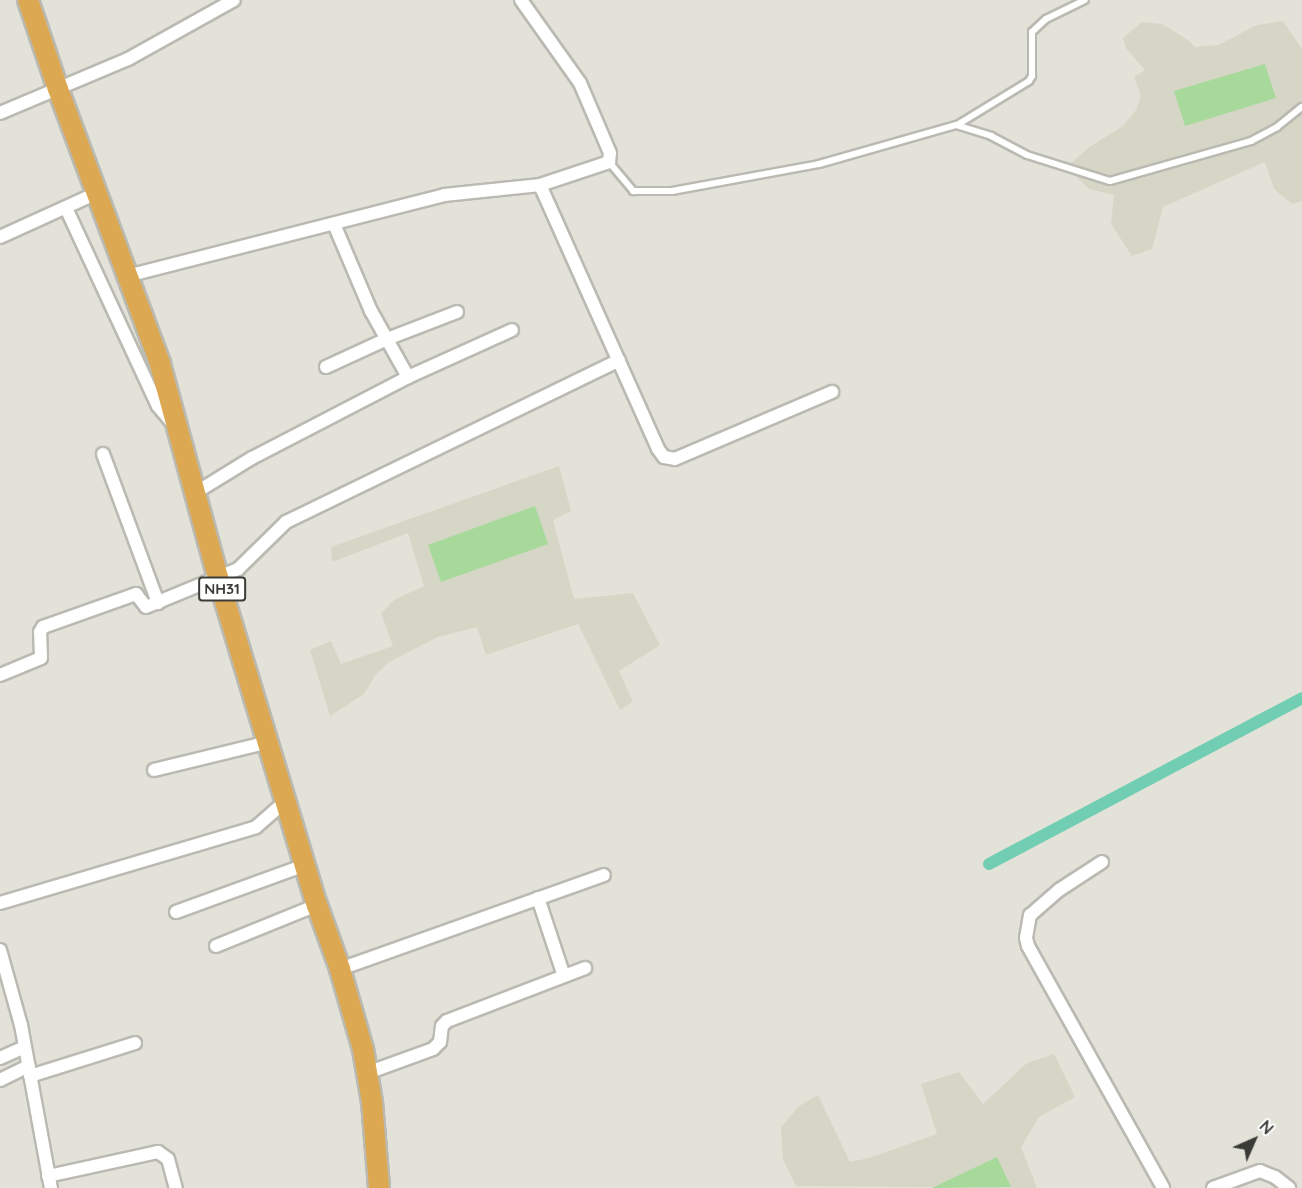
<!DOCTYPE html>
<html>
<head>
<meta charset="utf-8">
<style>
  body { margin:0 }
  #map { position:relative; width:1302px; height:1188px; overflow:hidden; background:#e2e2d9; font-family:Quicksand,sans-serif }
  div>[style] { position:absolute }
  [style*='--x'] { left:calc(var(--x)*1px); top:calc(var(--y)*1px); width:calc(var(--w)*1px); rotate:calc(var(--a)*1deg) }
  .built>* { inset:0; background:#d6d6c6 }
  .canal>* { height:12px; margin:-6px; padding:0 6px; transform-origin:6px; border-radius:6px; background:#71ceb2 }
  .building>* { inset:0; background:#a7d99b }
  .roads { filter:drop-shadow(2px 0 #babab2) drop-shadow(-2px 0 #babab2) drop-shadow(0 2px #babab2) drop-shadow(0 -2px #babab2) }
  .service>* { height:6px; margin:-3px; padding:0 3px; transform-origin:3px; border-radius:3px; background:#fff }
  .minor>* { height:12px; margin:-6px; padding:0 6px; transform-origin:6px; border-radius:6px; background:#fff }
  .trunk>* { height:20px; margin:-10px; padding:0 10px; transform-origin:10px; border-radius:10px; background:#dca852 }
  span { translate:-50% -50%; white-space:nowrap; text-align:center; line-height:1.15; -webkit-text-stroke:6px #fffffe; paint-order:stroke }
  .shield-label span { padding:2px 4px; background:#fffffe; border:2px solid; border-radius:4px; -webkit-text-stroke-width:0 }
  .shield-label { font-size:15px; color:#3b3b37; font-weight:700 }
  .north { position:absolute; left:1224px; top:1110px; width:60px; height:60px; -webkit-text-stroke:4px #fffffe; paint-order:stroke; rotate:45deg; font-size:16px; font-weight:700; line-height:24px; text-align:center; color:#3b3b37 }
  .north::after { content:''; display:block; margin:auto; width:21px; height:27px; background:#3b3b37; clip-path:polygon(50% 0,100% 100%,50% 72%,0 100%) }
</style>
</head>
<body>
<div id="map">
  <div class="built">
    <i style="clip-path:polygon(1283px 21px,1302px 49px,1302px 201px,1292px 204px,1274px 189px,1265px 162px,1163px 207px,1152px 249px,1132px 256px,1111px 224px,1114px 195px,1089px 189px,1067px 167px,1088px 148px,1123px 126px,1136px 110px,1141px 96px,1134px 77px,1145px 70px,1126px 48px,1123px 38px,1142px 22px,1162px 24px,1188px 40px,1195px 47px,1218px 45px,1257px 25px)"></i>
    <i style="clip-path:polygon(559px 466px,571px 511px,553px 520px,574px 599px,633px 593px,660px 645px,619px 671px,633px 702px,620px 710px,578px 624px,486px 655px,477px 627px,438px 637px,389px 662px,376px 674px,364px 694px,330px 716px,310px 650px,331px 641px,341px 664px,393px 646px,381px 613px,394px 600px,424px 586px,408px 533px,332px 562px,331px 547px)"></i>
    <i style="clip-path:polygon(1054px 1054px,1075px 1097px,1039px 1117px,1021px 1147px,1037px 1188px,796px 1186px,783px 1159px,781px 1127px,799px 1106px,818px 1095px,850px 1162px,869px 1158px,937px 1134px,921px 1084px,959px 1072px,983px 1104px,1027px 1063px)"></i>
  </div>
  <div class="canal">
    <i style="--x:989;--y:864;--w:354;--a:-27.9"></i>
  </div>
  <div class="building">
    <i style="clip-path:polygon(1265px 64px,1276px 98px,1185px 126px,1174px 91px)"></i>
    <i style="clip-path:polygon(535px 506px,548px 544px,441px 582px,428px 545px)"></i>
    <i style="clip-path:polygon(997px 1157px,1011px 1187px,932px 1188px)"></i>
  </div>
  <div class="roads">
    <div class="service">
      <i style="--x:957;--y:125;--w:84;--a:-31.4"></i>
      <i style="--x:1029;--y:81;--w:6;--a:-59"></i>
      <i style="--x:1032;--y:76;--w:44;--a:-90"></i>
      <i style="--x:1032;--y:32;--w:19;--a:-43"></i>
      <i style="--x:1046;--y:19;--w:43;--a:-26"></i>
      <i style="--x:609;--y:162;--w:38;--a:50"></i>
      <i style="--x:633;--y:191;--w:39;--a:0"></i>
      <i style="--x:672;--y:191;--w:149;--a:-10.4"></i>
      <i style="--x:819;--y:164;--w:142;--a:-15.9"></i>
      <i style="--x:956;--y:125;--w:37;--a:17"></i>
      <i style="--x:991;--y:136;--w:41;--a:27.8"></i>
      <i style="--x:1027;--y:155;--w:87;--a:17.4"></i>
      <i style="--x:1110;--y:181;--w:147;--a:-15.8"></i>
      <i style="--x:1251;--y:141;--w:30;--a:-28"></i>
      <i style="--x:1277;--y:127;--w:32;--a:-39"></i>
    </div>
    <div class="minor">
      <i style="--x:0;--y:113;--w:139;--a:-22.9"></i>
      <i style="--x:128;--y:59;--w:121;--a:-29.1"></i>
      <i style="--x:540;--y:185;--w:289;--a:65.9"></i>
      <i style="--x:658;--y:449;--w:10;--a:53"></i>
      <i style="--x:664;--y:457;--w:11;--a:10"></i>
      <i style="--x:675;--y:459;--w:171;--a:-23.1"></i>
      <i style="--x:66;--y:208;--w:218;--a:65.1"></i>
      <i style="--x:158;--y:406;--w:26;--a:50"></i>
      <i style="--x:334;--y:224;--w:95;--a:67"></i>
      <i style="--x:371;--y:311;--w:76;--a:60.7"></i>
      <i style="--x:0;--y:237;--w:107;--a:-24.4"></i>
      <i style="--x:127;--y:276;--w:327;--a:-14.3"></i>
      <i style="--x:444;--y:195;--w:97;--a:-5.9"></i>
      <i style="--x:540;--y:185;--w:73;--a:-18.4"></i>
      <i style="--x:609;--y:162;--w:9;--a:-84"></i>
      <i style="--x:610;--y:153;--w:76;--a:-113.2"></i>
      <i style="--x:580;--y:83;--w:102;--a:-125.4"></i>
      <i style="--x:326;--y:367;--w:67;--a:-24.7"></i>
      <i style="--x:387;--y:339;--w:75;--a:-21.1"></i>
      <i style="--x:103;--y:454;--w:159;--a:69.7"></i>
      <i style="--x:195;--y:493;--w:67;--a:-31.6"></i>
      <i style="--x:252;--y:458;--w:176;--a:-27.4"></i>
      <i style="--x:408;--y:377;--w:114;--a:-24.3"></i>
      <i style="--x:0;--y:675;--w:44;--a:-22.5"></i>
      <i style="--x:41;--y:658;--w:26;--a:-92"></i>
      <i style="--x:40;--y:632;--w:6;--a:-59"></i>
      <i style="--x:43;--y:627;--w:99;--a:-19.5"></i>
      <i style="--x:136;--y:594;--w:16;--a:52"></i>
      <i style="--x:146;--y:607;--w:100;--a:-22.4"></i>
      <i style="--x:238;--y:569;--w:67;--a:-44.4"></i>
      <i style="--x:286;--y:522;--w:370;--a:-25.9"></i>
      <i style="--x:154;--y:770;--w:118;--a:-13.7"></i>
      <i style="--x:1102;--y:862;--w:51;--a:146.9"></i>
      <i style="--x:1059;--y:890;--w:38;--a:139"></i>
      <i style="--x:1030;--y:915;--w:23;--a:100"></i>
      <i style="--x:1026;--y:938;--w:8;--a:76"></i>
      <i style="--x:1028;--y:946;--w:277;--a:60.8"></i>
      <i style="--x:538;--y:898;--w:82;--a:71.6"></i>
      <i style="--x:0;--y:903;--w:267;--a:-16.5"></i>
      <i style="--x:256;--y:827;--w:41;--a:-41.1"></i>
      <i style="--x:176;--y:912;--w:137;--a:-20"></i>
      <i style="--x:216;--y:946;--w:109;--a:-22.1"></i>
      <i style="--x:0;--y:950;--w:78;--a:74.4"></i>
      <i style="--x:21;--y:1025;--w:166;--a:79.6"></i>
      <i style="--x:340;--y:969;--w:280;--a:-19.6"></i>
      <i style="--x:0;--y:1058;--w:27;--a:-24"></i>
      <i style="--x:367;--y:1073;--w:70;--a:-20"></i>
      <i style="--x:433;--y:1049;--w:10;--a:-45"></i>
      <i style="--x:440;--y:1042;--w:16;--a:-83"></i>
      <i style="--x:442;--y:1026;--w:7;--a:-45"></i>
      <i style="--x:447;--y:1021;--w:148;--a:-21"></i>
      <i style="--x:30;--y:1076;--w:110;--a:-17.4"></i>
      <i style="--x:0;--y:1080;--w:32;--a:-26"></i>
      <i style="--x:48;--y:1176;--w:113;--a:-12.3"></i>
      <i style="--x:158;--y:1152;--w:12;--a:35"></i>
      <i style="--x:168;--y:1159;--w:30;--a:75"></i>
      <i style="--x:1213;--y:1188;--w:50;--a:-19.9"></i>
      <i style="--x:1260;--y:1171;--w:16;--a:22"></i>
      <i style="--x:1275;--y:1177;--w:18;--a:38"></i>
    </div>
    <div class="trunk">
      <i style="--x:28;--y:0;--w:94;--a:71.4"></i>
      <i style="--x:58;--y:89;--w:293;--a:69.6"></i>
      <i style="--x:160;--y:364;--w:222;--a:74.8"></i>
      <i style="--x:218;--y:578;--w:342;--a:73.2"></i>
      <i style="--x:317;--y:905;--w:68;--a:70.2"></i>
      <i style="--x:340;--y:969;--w:83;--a:74"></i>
      <i style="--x:363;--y:1049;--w:54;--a:80.4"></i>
      <i style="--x:372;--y:1102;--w:86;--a:85.3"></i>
    </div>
  </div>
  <div class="shield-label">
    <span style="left:222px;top:589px">NH31</span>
  </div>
  <div class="north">N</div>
</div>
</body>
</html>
